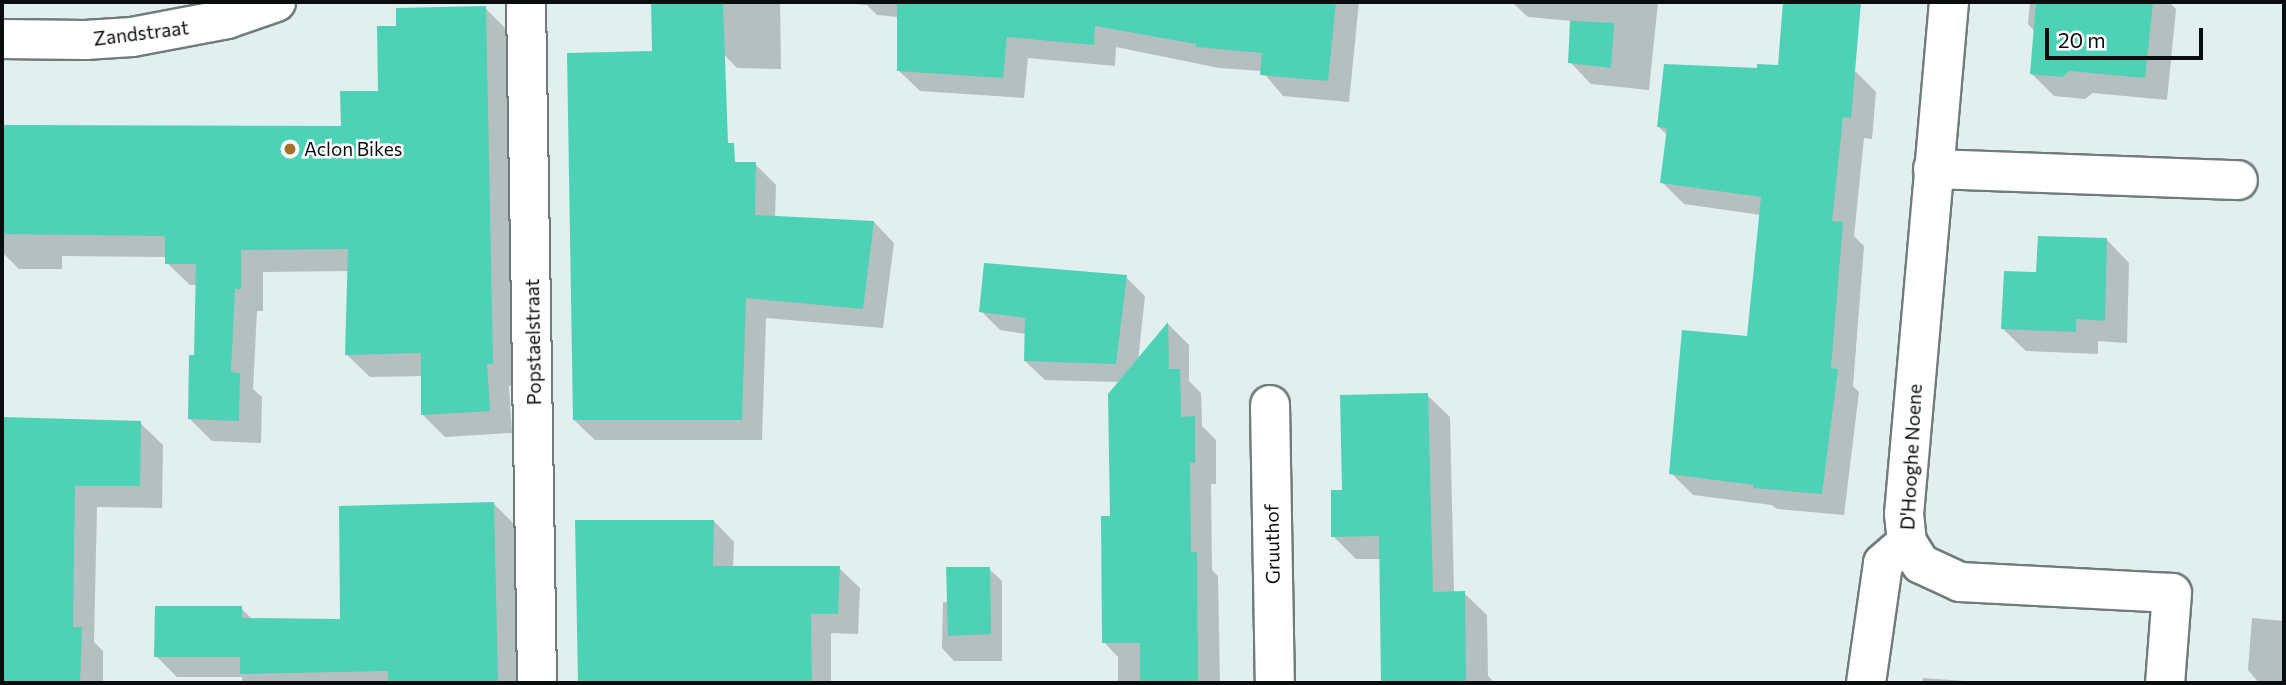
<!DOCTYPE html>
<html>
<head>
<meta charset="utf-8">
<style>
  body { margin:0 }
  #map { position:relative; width:2286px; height:685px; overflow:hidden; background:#e1efef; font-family:Commissioner,sans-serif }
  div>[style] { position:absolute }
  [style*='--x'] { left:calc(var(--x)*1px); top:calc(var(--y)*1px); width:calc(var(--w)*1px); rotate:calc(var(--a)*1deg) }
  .shadow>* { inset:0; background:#0003 }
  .building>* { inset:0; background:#4ed2b5 }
  .roads { filter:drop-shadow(2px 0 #707c7c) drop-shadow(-2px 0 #707c7c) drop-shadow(0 2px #707c7c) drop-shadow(0 -2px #707c7c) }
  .minor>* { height:38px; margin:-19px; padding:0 19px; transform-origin:19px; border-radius:19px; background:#fff }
  .dots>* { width:19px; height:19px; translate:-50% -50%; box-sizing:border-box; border:4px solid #fff; border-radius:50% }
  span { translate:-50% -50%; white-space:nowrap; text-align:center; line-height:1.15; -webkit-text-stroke:5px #fff; paint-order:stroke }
  .street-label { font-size:19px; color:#090d0d }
  .poi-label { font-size:19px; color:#090d0d }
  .left { translate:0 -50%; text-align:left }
  .frame { position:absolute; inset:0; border:4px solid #090d0d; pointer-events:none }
  .scale { position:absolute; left:2045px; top:28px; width:158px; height:32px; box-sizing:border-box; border:4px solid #090d0d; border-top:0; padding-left:9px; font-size:21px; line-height:24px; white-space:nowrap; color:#090d0d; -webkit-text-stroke:5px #fff; paint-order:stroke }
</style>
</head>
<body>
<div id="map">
  <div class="shadow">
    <i style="clip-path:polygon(720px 2px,780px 2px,781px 69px,737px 68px,716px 46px)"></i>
    <i style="clip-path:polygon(835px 2px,1359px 2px,1349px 102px,1283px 96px,1262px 71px,1219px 68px,1116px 47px,1115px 66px,1028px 58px,1024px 98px,920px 91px,898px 70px,899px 17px,877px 15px,867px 5px)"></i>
    <i style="clip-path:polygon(1512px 2px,1658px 2px,1649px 90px,1591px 84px,1570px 62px,1572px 21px,1528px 17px)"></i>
    <i style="clip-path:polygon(2030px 2px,2169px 2px,2176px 9px,2167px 100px,2093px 93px,2085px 99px,2054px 96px,2031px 73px,2035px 32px,2028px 24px)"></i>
    <i style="clip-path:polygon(485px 8px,508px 31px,515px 386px,509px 386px,512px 433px,445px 437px,422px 414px,422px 376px,370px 377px,347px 355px,349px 271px,263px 272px,263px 311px,257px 311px,253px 389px,262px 397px,261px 443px,212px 441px,190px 419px,196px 357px,197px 285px,190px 285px,167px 263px,167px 257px,62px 256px,62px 269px,19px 269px,2px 252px,2px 126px,342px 127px,380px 92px,397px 27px)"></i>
    <i style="clip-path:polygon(1665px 66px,1854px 70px,1876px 92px,1872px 139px,1864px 138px,1854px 236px,1864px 246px,1853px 386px,1859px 392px,1844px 515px,1777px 509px,1772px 505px,1693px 495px,1671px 473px,1749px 338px,1761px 215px,1684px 204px,1662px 182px,1668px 136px,1659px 127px)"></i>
    <i style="clip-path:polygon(755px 164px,776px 185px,775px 217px,874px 222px,894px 243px,883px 328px,766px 318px,762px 440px,595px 440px,574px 420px)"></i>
    <i style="clip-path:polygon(2107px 240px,2129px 263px,2127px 343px,2098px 341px,2098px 354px,2026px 351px,2003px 329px,2038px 274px)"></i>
    <i style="clip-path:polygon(1126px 277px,1145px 296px,1138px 361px,1168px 324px,1189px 345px,1189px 381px,1201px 393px,1202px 426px,1216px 440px,1216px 484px,1211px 484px,1212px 570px,1218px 576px,1220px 683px,1118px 683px,1118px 657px,1104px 642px,1120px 382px,1045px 380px,1025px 361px,1026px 334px,1000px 330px,981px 311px)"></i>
    <i style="clip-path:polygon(1427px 395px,1450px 417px,1454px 593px,1464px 593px,1487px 615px,1488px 676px,1495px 683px,1383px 683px,1381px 559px,1356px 559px,1333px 536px,1344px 491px)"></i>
    <i style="clip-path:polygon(2px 418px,140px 423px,163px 445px,162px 508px,97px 507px,94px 642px,103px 651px,103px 683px,2px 683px)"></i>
    <i style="clip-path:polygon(494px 504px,515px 525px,518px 683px,242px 683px,242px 677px,177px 677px,156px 656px,241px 608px,253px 620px,342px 621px)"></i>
    <i style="clip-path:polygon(714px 521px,734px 542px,733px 568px,839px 568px,860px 588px,858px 634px,831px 633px,831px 683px,579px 683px,577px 522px)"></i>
    <i style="clip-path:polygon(989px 569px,1002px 581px,1002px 661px,954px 661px,942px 648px,943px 602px,949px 602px)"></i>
    <i style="clip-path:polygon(2252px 618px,2284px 621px,2284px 683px,2259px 683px,2248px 670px)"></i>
    <i style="clip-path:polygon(1923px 678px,1993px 683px,1922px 683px)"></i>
  </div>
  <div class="building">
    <i style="clip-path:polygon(651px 2px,723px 2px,728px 143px,734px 143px,735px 162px,756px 162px,755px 215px,874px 221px,863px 309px,746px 298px,742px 420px,573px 420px,567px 53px,652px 51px)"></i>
    <i style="clip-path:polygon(897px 2px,1336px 2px,1328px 81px,1260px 75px,1262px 53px,1196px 47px,1196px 44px,1095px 26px,1094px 45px,1007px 37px,1003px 78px,897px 71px)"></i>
    <i style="clip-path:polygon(1783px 2px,1861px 2px,1851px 118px,1843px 117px,1832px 221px,1843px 222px,1831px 368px,1838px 369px,1822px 494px,1753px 488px,1754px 485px,1669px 474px,1682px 330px,1747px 336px,1761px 197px,1660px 183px,1667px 128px,1657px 127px,1664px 64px,1757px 68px,1757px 64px,1778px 65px)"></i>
    <i style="clip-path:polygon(2036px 2px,2153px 2px,2145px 78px,2070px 71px,2062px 77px,2030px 74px)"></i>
    <i style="clip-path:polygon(486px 6px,493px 364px,487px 364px,490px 411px,421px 415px,421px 353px,345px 355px,348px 249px,241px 250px,241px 289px,235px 289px,231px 372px,240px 373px,239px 421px,188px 419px,189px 355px,194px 355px,196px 264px,165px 264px,165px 236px,2px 234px,2px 125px,341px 126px,340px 91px,378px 91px,377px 26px,396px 26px,396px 8px)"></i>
    <i style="clip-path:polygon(1570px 21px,1614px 23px,1611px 68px,1568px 63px)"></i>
    <i style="clip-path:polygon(2038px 236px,2107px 238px,2105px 321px,2076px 319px,2076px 332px,2001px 329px,2004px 271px,2036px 272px)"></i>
    <i style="clip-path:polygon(984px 263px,1127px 275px,1116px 364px,1024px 361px,1025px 318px,979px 312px)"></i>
    <i style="clip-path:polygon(1168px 322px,1169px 369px,1180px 369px,1181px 417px,1195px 416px,1195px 463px,1190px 463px,1191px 552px,1197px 552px,1198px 683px,1140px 683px,1140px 643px,1102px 643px,1101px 516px,1110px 516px,1108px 394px)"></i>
    <i style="clip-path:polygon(1428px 393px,1433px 592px,1465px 591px,1466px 683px,1381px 683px,1379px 536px,1331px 537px,1331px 490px,1342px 490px,1340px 395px)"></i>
    <i style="clip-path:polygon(2px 417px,141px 421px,140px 486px,75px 486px,73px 627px,82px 627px,80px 683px,2px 683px)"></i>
    <i style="clip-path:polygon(494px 502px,498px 683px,388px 683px,388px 671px,240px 674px,240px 657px,154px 657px,155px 606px,242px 606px,242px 618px,340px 619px,339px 506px)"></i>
    <i style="clip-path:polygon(575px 520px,714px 520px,713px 566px,840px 566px,838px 614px,811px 614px,812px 683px,578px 683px)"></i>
    <i style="clip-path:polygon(946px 567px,990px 567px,991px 634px,948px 636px)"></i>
  </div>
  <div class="roads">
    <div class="minor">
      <i style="--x:526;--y:2;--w:681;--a:89.07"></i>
      <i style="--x:1949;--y:2;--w:514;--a:95.02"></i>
      <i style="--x:1904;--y:514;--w:28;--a:84"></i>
      <i style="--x:1907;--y:542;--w:26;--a:58"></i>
      <i style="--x:1921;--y:564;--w:43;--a:24.8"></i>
      <i style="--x:1960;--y:582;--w:212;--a:3"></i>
      <i style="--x:2172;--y:593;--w:90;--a:94.4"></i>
      <i style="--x:2;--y:39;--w:83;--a:0.7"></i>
      <i style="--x:85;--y:40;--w:47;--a:-3.7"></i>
      <i style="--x:132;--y:37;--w:97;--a:-10.7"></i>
      <i style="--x:227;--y:19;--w:52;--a:-19.1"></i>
      <i style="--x:1933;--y:169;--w:305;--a:2.1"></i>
      <i style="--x:1270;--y:405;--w:278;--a:89"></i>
      <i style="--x:1866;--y:683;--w:121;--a:-81.9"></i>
      <i style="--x:1883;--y:563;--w:32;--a:-41"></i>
    </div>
  </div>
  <div class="dots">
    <i style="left:290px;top:149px;background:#a47129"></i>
  </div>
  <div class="street-label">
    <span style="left:141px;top:33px;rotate:-7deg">Zandstraat</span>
    <span style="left:533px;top:342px;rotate:-91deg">Popstaelstraat</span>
    <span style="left:1911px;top:457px;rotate:-87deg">D'Hooghe Noene</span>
    <span style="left:1272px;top:544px;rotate:-91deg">Gruuthof</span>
  </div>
  <div class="poi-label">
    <span class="left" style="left:304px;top:149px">Aclon Bikes</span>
  </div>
  <div class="frame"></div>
  <div class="scale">20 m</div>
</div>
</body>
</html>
